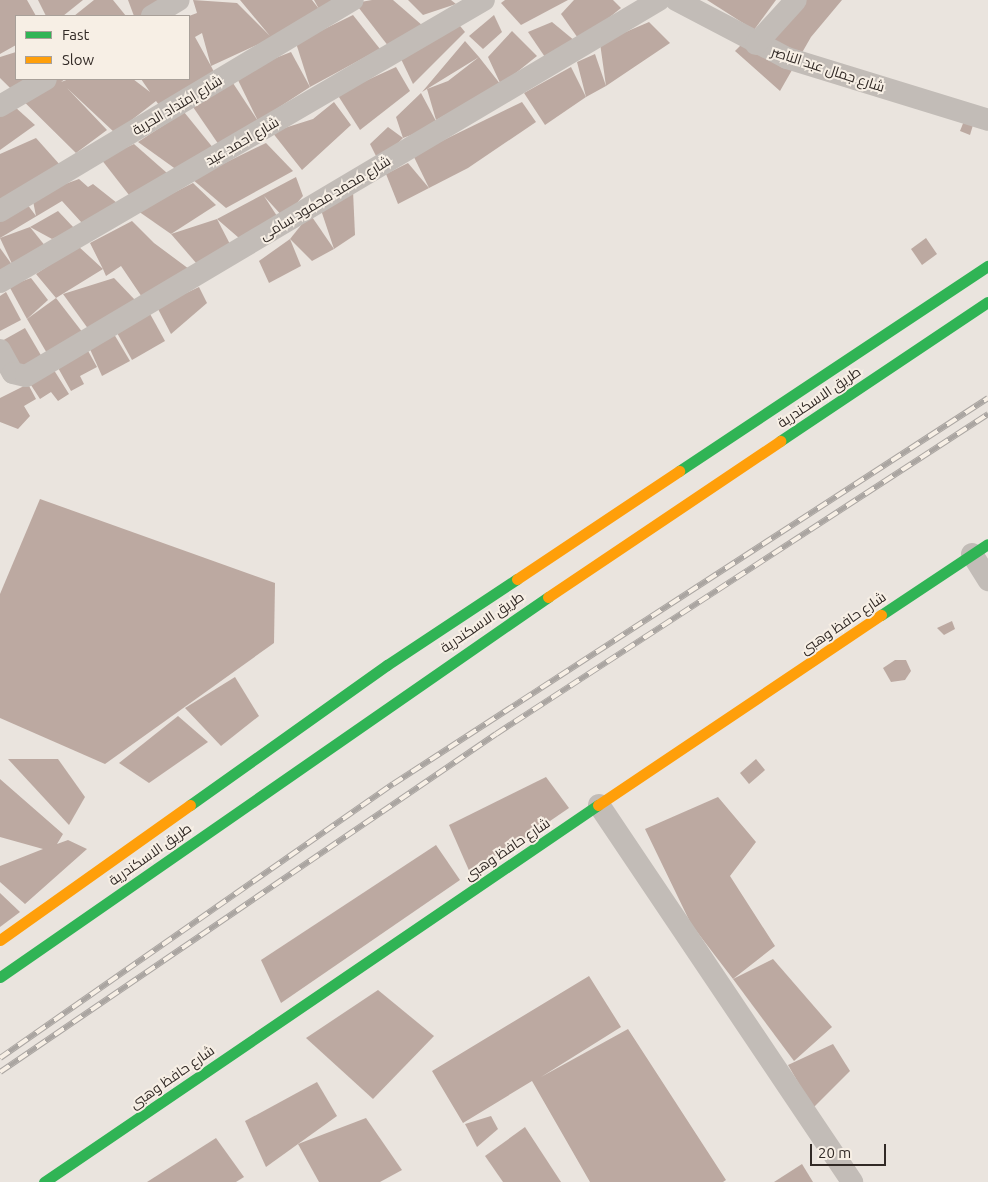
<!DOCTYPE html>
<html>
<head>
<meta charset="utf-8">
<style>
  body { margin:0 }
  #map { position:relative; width:988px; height:1182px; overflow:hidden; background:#eae4de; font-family:Ubuntu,Cairo,sans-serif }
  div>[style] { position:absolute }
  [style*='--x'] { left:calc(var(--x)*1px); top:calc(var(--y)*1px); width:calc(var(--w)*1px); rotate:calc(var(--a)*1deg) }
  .building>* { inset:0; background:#bca9a1 }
  .street>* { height:22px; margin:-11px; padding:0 11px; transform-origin:11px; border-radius:11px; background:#c2bcb7 }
  .fast>* { height:11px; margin:-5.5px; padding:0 5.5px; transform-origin:5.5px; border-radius:5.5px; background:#30b455 }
  .slow>* { height:11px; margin:-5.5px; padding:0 5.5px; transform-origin:5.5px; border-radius:5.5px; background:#ff9f0a }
  .rail>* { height:5.5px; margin-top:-2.75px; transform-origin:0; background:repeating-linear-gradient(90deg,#f7efe5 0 11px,#aaa5a1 0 22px); box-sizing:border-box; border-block:1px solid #aaa5a1 }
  span { translate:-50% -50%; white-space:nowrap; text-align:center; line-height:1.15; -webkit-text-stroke:4px #f7efe5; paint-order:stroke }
  .street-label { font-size:14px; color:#322a26 }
  .legend { position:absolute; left:15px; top:15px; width:175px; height:65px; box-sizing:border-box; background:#f7efe5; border:1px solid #a8a099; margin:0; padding:6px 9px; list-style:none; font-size:15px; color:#322a26 }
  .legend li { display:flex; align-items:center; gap:10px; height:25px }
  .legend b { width:25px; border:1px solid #a8a099 }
  .scale { position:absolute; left:810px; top:1144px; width:76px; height:22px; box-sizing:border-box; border:2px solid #322a26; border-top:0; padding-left:6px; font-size:15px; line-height:18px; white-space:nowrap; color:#322a26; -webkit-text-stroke:4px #f7efe5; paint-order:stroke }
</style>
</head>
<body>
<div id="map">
  <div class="building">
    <i style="clip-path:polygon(0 0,27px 0,36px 16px,16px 16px,16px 45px,0 54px)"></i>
    <i style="clip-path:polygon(38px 0,83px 0,63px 16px,46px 16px)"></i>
    <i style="clip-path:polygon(94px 0,113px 0,126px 16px,74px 16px)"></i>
    <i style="clip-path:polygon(128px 0,169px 0,146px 16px,134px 16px)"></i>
    <i style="clip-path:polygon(evenodd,193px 0,237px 3px,270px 36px,240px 0,312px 0,319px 9px,272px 38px,211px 66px,215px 74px,165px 113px,156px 101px,115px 133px,67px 88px,107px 130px,76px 153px,0 78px,0 57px,16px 52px,16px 79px,65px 79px,61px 82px,69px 79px,133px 79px,150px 92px,141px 79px,189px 79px,189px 16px,197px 13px,193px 0,202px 33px,211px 66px,195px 37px,202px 33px)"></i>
    <i style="clip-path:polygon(314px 0,333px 0,319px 9px)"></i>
    <i style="clip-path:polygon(372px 0,393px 0,423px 26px,389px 47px,355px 3px)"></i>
    <i style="clip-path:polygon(408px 0,451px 0,456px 4px,423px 15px)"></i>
    <i style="clip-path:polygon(505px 0,568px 0,521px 25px,501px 3px)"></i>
    <i style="clip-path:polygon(574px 0,613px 0,621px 8px,580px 41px,561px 14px)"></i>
    <i style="clip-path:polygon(707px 0,776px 0,754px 30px)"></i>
    <i style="clip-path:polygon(786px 0,842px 0,811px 37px,780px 91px,735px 51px)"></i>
    <i style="clip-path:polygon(353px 15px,380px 49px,310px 87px,296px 43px)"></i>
    <i style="clip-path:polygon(494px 15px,502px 32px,483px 49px,469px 36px)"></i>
    <i style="clip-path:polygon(456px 21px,465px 32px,413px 84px,401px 59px)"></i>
    <i style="clip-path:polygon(552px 22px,575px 41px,547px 60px,528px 32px)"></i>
    <i style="clip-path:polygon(649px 22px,670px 43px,606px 86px,586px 97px,577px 62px,595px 54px,606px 86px,600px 43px)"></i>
    <i style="clip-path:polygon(512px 31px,537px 56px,501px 85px,436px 120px,427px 89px,448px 81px,479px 57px,422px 92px,465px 41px,479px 57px,501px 85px,488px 57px)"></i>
    <i style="clip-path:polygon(291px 52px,310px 87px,258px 121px,235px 74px)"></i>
    <i style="clip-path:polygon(396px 67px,410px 91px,360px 130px,337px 94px)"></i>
    <i style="clip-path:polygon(571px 67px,586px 97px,545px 125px,524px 93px)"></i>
    <i style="clip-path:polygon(229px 77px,258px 121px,219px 145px,193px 107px)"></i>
    <i style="clip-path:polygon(421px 93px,438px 125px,403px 138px,379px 162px,370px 144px,388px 127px,403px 138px,396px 117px)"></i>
    <i style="clip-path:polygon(334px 102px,351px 125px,302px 170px,272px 132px,313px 119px)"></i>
    <i style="clip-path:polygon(522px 102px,536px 122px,468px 168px,429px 188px,413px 155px)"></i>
    <i style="clip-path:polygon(15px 107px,35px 125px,0 150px,0 116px)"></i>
    <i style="clip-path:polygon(184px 112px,214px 149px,177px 170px,138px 142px)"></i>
    <i style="clip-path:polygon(964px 121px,973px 125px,970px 135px,960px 131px)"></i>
    <i style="clip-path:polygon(36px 138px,61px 166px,0 203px,0 154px)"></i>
    <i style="clip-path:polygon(266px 143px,293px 171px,226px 208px,192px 179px)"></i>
    <i style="clip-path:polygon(134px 144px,167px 173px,129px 195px,101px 159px)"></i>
    <i style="clip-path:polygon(408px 163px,429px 188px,398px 204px,386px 174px)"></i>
    <i style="clip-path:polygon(296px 177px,303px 196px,284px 218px,264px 196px,277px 216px,239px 238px,217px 219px)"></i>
    <i style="clip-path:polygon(79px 179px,88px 187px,93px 184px,117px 203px,82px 223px,62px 201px,0 238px,0 218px,27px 204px,36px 216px,32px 196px)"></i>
    <i style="clip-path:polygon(193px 183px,216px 205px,171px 234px,138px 211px)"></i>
    <i style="clip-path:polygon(353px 191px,355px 235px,334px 249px,321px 210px)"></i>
    <i style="clip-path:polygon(58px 211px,75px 229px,52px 239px,30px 227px)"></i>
    <i style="clip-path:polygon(310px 214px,334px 249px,312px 261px,290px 239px)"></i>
    <i style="clip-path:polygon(217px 219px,232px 248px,197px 264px,171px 234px)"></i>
    <i style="clip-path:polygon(132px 221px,154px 243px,189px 269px,144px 300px,121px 266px,106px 276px,103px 269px,56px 298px,36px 274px,78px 246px,103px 269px,90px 243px)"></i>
    <i style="clip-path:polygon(30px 227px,46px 247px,13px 266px,0 238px)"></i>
    <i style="clip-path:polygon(926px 238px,937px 254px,922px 265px,911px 249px)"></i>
    <i style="clip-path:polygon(290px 239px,301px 266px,269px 283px,259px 261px)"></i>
    <i style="clip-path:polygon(0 248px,13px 266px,0 274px)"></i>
    <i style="clip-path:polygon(31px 278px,48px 300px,27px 319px,9px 286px)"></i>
    <i style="clip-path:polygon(114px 278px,136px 301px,89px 330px,63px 294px)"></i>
    <i style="clip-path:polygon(199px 287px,207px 303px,171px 334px,157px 307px)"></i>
    <i style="clip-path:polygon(6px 292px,21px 320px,0 331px,0 296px)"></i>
    <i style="clip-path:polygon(56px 298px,83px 333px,48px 355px,27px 319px)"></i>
    <i style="clip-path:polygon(149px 312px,165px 341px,132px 360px,116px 331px)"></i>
    <i style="clip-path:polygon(25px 328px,42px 357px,16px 372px,0 342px)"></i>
    <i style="clip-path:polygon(114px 334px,130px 361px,102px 376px,89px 347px)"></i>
    <i style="clip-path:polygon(87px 349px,97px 367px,80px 376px,84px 384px,71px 391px,57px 366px)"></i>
    <i style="clip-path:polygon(52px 367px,69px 394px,58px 401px,51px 392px,40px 399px,29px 382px)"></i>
    <i style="clip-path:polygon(28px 384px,36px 399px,24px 406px,30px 416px,18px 429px,0 422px,0 398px)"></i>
    <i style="clip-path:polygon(40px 499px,275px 583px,274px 643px,105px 764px,0 718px,0 594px)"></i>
    <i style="clip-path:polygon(952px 621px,955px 629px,944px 635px,937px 628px)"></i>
    <i style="clip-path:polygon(895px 660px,906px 660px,911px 671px,905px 680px,891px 682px,883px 668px)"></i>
    <i style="clip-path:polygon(235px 677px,259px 716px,221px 746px,185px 708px)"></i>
    <i style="clip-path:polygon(178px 716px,208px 742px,149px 783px,119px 763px)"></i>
    <i style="clip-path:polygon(8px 759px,58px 759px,85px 797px,69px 825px)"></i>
    <i style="clip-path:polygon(756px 759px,765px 770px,749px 784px,740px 773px)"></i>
    <i style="clip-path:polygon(546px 777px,569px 808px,471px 875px,449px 825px)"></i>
    <i style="clip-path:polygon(0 779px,63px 834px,57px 844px,68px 840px,87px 849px,25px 904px,0 882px,0 866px,43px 849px,0 837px)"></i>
    <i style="clip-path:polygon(718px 797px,756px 842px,730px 876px,775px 946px,733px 979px,691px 924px,645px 829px)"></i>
    <i style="clip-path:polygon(436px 845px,460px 880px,281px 1003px,261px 960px)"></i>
    <i style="clip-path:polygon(0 893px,20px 912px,0 927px)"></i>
    <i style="clip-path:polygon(773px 959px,832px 1027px,794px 1061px,733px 979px)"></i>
    <i style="clip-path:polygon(589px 976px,621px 1027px,541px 1077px,628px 1029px,726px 1180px,723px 1182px,590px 1182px,532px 1081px,463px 1123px,432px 1071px)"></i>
    <i style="clip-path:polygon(378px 990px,434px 1036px,373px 1099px,306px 1038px)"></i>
    <i style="clip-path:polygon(833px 1044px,850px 1071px,813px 1108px,788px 1065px)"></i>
    <i style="clip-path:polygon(317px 1082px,337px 1116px,266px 1167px,245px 1121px)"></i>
    <i style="clip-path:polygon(491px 1116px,498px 1129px,477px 1147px,465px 1124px)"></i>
    <i style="clip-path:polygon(366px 1118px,402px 1170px,380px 1182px,319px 1182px,298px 1144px)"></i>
    <i style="clip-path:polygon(525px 1127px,561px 1182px,503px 1182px,485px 1156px)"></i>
    <i style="clip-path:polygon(216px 1138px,244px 1177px,236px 1182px,147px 1182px)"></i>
    <i style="clip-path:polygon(802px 1164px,813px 1182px,774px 1182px)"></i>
  </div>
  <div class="street">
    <i style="--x:676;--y:0;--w:125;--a:27.6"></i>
    <i style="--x:787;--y:58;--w:210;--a:17.1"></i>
    <i style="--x:152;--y:16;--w:31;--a:-31"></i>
    <i style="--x:756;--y:44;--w:59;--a:-47.7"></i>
    <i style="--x:0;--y:106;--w:53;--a:-30.4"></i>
    <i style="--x:0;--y:211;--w:411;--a:-30.9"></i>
    <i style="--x:0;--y:282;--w:560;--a:-30.23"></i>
    <i style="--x:0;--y:350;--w:26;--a:61"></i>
    <i style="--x:13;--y:373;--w:13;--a:13"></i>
    <i style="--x:26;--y:376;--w:736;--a:-30.71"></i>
    <i style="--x:972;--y:554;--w:31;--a:58"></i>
    <i style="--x:599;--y:805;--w:454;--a:56.1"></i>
  </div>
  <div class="fast">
    <i style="--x:780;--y:441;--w:250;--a:-33.8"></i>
    <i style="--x:679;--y:471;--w:371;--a:-33.6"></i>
    <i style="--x:881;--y:615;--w:128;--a:-33.6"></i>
    <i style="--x:190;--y:805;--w:242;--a:-35.4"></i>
    <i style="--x:387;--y:665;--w:156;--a:-33.5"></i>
    <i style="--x:0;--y:977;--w:667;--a:-34.74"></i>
    <i style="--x:44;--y:1182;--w:670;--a:-34.24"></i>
  </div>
  <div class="slow">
    <i style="--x:517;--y:579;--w:195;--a:-33.7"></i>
    <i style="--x:548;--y:597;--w:280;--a:-33.9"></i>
    <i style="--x:598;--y:805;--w:341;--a:-33.9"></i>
    <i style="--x:0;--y:940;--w:233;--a:-35.4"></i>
  </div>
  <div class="rail">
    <i style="--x:0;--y:1058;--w:479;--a:-34.9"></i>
    <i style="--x:393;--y:784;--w:709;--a:-32.97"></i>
    <i style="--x:0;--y:1072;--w:600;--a:-34.27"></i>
    <i style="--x:496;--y:734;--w:587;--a:-33.04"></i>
  </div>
  <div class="street-label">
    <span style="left:828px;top:69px;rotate:18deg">شارع جمال عبد الناصر</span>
    <span style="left:177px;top:105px;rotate:-31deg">شارع إمتداد الحرية</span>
    <span style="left:242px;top:141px;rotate:-30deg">شارع احمد عيد</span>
    <span style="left:325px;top:198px;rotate:-31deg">شارع محمد محمود سامى</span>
    <span style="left:819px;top:397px;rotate:-34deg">طريق الاسكندرية</span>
    <span style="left:482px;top:622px;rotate:-34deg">طريق الاسكندرية</span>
    <span style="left:843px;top:623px;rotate:-34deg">شارع حافظ وهبى</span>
    <span style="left:507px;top:849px;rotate:-34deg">شارع حافظ وهبى</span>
    <span style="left:150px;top:854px;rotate:-35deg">طريق الاسكندرية</span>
    <span style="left:172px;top:1077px;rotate:-35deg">شارع حافظ وهبى</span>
  </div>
  <ul class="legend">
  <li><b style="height:6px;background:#30b455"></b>Fast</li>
  <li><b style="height:6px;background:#ff9f0a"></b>Slow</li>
  </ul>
  <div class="scale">20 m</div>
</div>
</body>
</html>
